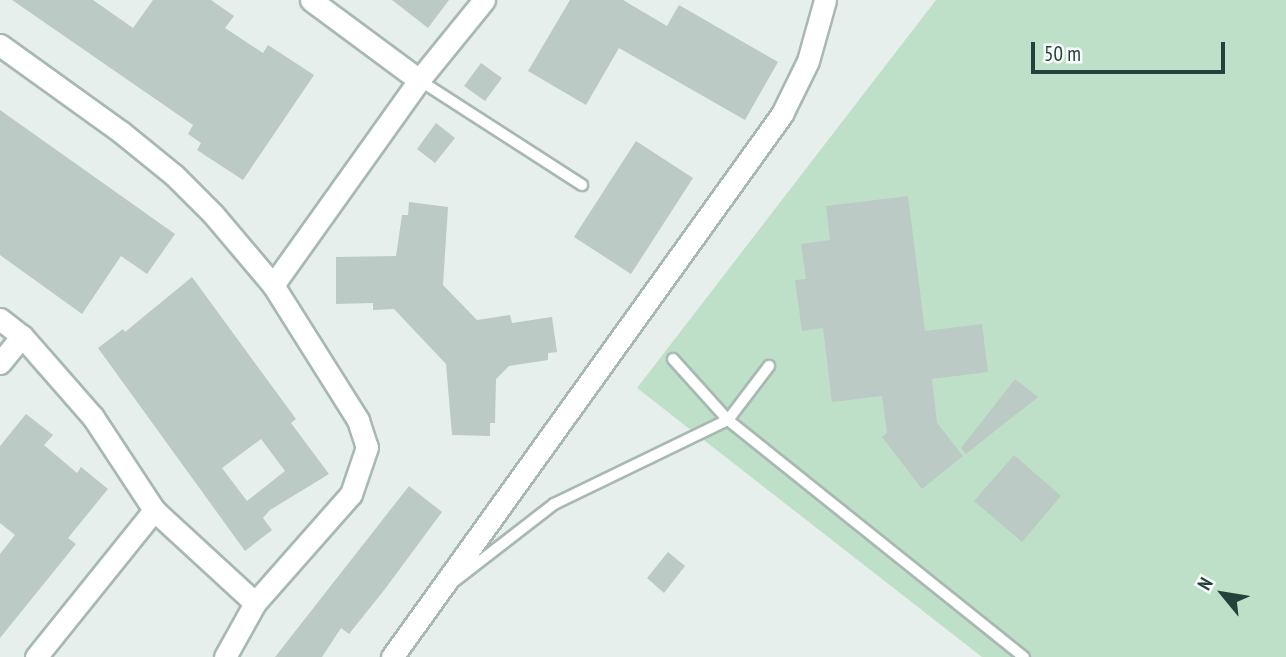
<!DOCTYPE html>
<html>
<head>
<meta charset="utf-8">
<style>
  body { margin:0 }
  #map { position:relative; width:1286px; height:657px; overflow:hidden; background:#e6efeb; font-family:"PT Sans Narrow",sans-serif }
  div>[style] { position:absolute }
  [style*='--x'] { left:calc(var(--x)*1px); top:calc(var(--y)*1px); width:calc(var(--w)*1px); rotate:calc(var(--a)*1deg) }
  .green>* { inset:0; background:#bfe0c8 }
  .building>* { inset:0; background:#bbcac4 }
  .roads { filter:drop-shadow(2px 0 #a8b8b2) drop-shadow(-2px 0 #a8b8b2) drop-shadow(0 2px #a8b8b2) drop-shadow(0 -2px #a8b8b2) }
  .service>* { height:10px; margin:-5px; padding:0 5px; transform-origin:5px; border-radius:5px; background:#fff }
  .minor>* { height:21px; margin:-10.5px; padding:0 10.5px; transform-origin:10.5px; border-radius:10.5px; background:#fff }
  span { translate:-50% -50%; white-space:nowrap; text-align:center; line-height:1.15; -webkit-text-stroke:7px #f7fbf9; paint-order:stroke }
  .north { position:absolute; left:1188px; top:559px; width:70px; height:70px; -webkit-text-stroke:5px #f7fbf9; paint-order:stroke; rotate:300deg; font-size:19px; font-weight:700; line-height:28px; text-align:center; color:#24423a }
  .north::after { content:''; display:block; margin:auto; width:24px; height:32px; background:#24423a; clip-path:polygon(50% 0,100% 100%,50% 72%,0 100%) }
  .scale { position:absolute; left:1031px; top:42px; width:194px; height:32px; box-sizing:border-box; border:4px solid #24423a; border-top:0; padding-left:9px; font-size:21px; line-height:24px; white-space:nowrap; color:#24423a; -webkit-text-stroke:5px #f7fbf9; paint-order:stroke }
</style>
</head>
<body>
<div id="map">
  <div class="green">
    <i style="clip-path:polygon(936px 0,1286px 0,1286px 657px,982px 657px,637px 388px)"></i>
  </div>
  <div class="building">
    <i style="clip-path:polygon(12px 0,93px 0,133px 28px,153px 0,211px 0,234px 16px,225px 28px,263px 53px,268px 45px,314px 75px,243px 180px,197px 150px,201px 143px,188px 134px,193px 125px)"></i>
    <i style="clip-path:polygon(392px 0,449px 0,428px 28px)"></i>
    <i style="clip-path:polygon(570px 0,623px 0,667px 26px,679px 5px,778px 62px,745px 120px,619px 48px,586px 105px,528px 71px)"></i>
    <i style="clip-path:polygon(481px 63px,502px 78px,485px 101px,464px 86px)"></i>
    <i style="clip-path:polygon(0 110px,175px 234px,147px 274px,121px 256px,82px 314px,0 255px)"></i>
    <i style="clip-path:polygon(436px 123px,455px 138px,435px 163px,417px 149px)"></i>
    <i style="clip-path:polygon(636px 141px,693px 178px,631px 274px,574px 237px)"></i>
    <i style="clip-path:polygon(908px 196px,925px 331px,982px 324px,988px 372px,932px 379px,937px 423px,963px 456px,922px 489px,882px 437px,887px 433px,882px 396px,832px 402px,823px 328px,802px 331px,795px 280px,806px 279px,801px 244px,830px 240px,826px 206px)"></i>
    <i style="clip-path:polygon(409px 202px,448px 207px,443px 285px,477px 320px,510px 315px,512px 323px,552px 317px,557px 352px,548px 353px,548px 360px,509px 366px,496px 379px,495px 423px,490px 423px,490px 436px,452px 435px,446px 364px,394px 309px,373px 310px,373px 303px,336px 304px,336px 257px,396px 256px,402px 215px,408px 215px)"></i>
    <i style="clip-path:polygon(evenodd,192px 277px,296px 419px,291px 423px,329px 474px,270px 510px,263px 518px,272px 530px,245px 551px,98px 348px,123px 329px,125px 332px,192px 277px,261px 439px,285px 471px,247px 501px,222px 468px,261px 439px)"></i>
    <i style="clip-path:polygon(1015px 379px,1038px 397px,966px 454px,961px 448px)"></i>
    <i style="clip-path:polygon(26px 414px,53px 435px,44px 445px,77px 473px,81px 467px,108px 489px,68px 538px,76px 544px,0 638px,0 554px,15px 535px,0 523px,0 446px)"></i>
    <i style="clip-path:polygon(1014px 455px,1061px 496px,1022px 542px,974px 501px)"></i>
    <i style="clip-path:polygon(409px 486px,442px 512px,385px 589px,349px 634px,341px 628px,322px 657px,275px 657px)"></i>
    <i style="clip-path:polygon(668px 552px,685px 566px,664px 593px,647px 578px)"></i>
  </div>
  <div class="roads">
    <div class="service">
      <i style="--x:419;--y:80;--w:194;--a:32.8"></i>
      <i style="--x:673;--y:359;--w:82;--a:48"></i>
      <i style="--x:728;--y:420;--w:379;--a:38.7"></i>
      <i style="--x:456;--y:580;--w:124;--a:-37.8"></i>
      <i style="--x:554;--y:504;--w:193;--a:-25.8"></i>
      <i style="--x:728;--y:420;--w:68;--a:-52.8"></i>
    </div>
    <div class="minor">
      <i style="--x:311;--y:0;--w:134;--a:36.5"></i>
      <i style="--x:0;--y:45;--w:149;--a:35.7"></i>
      <i style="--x:121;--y:132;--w:68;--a:39.1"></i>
      <i style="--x:174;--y:175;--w:55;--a:45"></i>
      <i style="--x:213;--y:214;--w:93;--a:49.8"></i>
      <i style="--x:273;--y:285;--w:160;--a:57.8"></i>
      <i style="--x:358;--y:420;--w:28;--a:72"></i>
      <i style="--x:367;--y:447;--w:50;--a:108.8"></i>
      <i style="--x:351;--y:494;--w:145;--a:131.4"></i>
      <i style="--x:255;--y:603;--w:62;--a:119.1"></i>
      <i style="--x:273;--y:285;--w:252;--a:-54.5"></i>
      <i style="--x:419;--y:80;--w:103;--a:-50.9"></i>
      <i style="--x:0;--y:319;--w:28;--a:38"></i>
      <i style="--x:22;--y:336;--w:108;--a:48.8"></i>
      <i style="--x:93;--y:417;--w:111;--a:56.7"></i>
      <i style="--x:154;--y:510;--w:137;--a:42.6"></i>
      <i style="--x:0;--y:363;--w:35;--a:-51"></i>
      <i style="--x:36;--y:657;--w:189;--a:-51.2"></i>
      <i style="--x:392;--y:657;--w:669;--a:-54.31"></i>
      <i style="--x:782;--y:114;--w:59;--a:-63.9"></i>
      <i style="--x:808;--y:61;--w:63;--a:-74.4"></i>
    </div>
  </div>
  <div class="north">N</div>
  <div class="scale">50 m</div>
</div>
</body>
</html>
